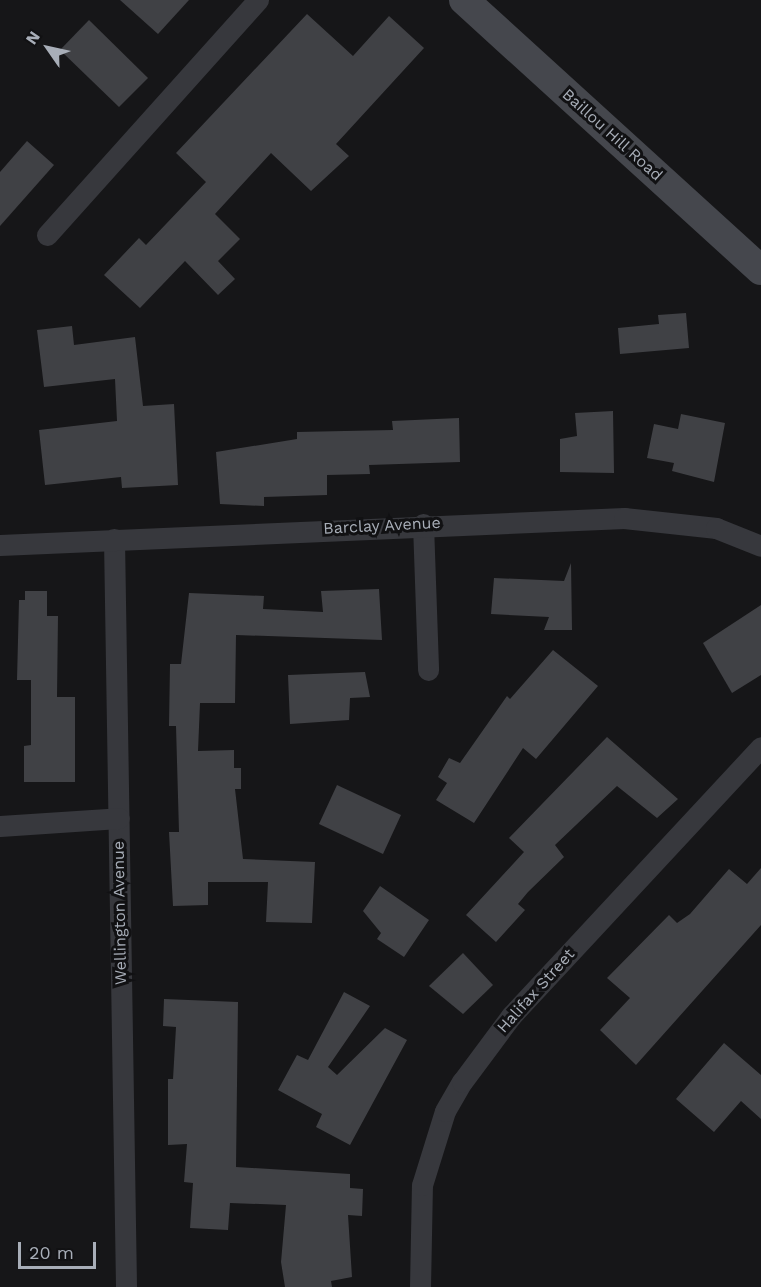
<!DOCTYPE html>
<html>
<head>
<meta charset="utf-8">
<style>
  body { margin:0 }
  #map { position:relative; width:761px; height:1287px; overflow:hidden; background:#161618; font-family:"Work Sans",sans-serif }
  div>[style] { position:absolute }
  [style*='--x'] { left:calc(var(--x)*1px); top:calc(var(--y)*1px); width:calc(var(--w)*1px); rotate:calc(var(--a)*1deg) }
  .building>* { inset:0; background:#404145 }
  .minor>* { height:21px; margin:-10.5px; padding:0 10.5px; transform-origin:10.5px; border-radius:10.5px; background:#37383d }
  .secondary>* { height:30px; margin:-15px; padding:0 15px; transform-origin:15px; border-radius:15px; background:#45474d }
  span { translate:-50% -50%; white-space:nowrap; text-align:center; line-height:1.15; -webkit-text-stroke:6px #111113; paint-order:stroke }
  .street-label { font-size:16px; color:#a8aeb8 }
  .north { position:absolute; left:18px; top:18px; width:60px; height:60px; -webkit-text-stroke:4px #111113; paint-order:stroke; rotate:304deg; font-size:16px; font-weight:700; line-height:24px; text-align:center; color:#a8aeb8 }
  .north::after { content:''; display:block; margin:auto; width:21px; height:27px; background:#a8aeb8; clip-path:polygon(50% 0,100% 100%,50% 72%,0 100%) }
  .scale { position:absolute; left:18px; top:1242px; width:78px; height:27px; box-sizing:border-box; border:3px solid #a8aeb8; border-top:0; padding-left:8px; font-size:18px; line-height:21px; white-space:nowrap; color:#a8aeb8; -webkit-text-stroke:4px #111113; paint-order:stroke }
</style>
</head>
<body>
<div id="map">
  <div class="building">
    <i style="clip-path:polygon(120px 0,189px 0,158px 34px)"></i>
    <i style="clip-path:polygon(307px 14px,353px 56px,389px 16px,424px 48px,336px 144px,349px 156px,311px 191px,271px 153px,215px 214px,240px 239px,218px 261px,235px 279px,218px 295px,185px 261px,140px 308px,104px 275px,139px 238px,146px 245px,206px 182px,176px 153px)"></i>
    <i style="clip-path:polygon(89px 20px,148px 78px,119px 107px,60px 50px)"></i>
    <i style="clip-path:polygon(27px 141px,54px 165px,0 226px,0 172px)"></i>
    <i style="clip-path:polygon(686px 313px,689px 348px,620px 354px,618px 328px,659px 324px,658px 315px)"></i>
    <i style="clip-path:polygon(72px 326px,74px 345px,135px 337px,143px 406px,174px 404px,178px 485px,122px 488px,121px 477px,45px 485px,39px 430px,117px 421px,115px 379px,44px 387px,37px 330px)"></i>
    <i style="clip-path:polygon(613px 411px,614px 473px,560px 472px,560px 439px,577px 436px,575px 413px)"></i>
    <i style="clip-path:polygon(681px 414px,725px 423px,714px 482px,672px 471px,674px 463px,647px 458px,654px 424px,678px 429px)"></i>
    <i style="clip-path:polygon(459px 418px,460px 462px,369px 465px,370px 474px,327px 475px,327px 495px,264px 497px,264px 506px,220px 504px,216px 452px,297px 439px,297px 432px,393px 430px,392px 421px)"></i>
    <i style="clip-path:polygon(571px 563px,572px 630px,544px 630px,549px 617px,491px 614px,494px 578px,564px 581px)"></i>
    <i style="clip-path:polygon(379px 589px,382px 640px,236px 635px,235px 703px,200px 703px,198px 751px,234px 750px,234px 768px,241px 768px,241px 789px,235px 789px,243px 859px,315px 862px,312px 923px,266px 922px,268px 882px,208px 882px,208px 905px,173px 906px,169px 832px,179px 832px,176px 726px,169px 726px,170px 664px,181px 664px,189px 593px,264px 596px,263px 609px,323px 612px,321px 591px)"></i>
    <i style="clip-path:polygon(25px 591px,47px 591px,47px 616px,58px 616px,57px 697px,75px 697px,75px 782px,24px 782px,24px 746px,31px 745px,31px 680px,17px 680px,19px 600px,25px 600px)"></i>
    <i style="clip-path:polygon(761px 605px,761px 675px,732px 693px,703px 643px)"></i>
    <i style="clip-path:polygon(553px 650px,598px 686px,536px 759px,523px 748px,474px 823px,436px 800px,447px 783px,438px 777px,449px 758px,460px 763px,507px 696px,510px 699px)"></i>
    <i style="clip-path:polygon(365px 672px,370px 697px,350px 698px,349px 720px,290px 724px,288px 675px)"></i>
    <i style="clip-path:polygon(607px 737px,678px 799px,657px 818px,617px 786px,555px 845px,564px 857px,528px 892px,518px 904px,525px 910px,496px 942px,466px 915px,524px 852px,509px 838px)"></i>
    <i style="clip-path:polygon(337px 785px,401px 815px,383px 854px,319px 824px)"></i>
    <i style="clip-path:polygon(761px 868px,761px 925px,636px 1065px,600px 1030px,630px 998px,607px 978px,669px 915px,677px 923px,690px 914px,729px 869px,747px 884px)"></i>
    <i style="clip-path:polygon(380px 886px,429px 920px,404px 957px,377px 939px,381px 933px,363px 911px)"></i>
    <i style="clip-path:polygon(463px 953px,493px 985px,463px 1014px,429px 986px)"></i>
    <i style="clip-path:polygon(344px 992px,370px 1006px,328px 1067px,337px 1075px,385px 1028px,407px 1040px,350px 1145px,316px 1127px,322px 1114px,278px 1090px,297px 1055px,308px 1060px)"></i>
    <i style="clip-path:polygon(164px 999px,238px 1002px,236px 1167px,350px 1174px,350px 1188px,363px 1189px,362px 1216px,348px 1215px,352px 1277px,331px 1281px,332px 1287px,285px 1287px,281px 1262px,286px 1205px,230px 1203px,228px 1230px,190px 1228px,193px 1183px,184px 1182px,187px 1144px,168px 1145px,168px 1079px,173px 1079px,176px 1027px,163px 1026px)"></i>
    <i style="clip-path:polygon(724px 1043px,761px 1075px,761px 1119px,741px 1101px,714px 1132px,676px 1099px)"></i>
  </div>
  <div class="minor">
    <i style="--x:47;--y:235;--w:316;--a:-48.1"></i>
    <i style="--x:423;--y:524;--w:146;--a:88"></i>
    <i style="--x:114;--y:539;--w:748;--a:89.08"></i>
    <i style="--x:0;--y:545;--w:625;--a:-2.48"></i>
    <i style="--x:624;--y:518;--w:93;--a:6.2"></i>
    <i style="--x:716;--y:528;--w:48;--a:21.8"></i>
    <i style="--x:0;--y:826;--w:119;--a:-3.8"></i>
    <i style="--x:420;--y:1287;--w:102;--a:-88.9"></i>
    <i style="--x:422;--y:1185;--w:77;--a:-72.7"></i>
    <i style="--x:445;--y:1111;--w:34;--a:-60"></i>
    <i style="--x:462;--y:1082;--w:82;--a:-53.4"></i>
    <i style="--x:511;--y:1016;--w:367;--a:-47.1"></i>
  </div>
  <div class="secondary">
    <i style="--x:464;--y:0;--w:401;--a:42.3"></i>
  </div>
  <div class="street-label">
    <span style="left:612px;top:135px;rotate:42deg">Baillou Hill Road</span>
    <span style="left:382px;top:526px;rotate:-3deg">Barclay Avenue</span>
    <span style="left:120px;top:913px;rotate:-91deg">Wellington Avenue</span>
    <span style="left:536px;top:991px;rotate:-48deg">Halifax Street</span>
  </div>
  <div class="north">N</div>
  <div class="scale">20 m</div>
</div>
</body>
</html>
